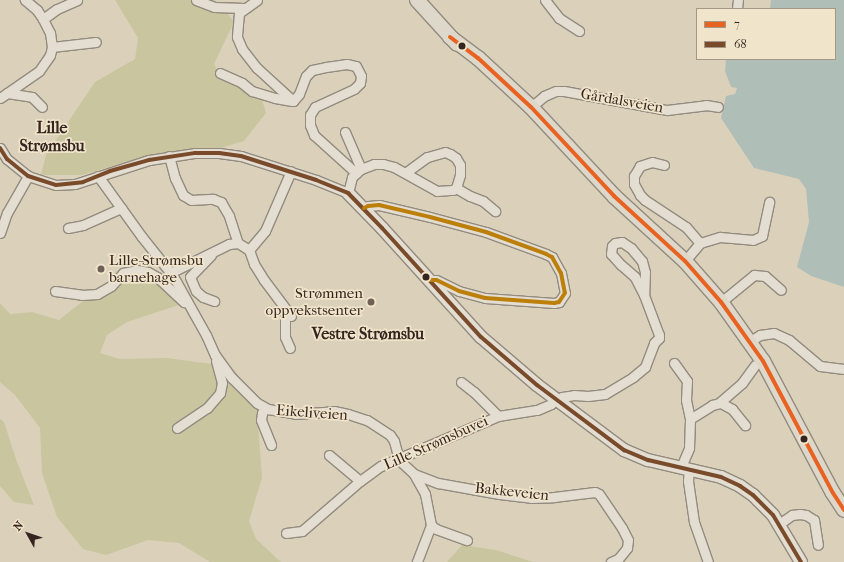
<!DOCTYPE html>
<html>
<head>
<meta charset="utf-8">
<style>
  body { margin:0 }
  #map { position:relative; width:844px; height:562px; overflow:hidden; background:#dbd1bb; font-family:"IM FELL French Canon",serif }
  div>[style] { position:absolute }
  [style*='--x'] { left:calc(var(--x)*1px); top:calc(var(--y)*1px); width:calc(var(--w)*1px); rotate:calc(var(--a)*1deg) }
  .green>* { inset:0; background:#c9c59e }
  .water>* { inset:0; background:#b0beb8 }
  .roads { filter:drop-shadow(1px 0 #938b7e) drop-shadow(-1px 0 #938b7e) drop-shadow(0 1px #938b7e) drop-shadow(0 -1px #938b7e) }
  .minor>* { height:9px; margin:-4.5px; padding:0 4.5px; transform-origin:4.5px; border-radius:4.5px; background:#e3ddd2 }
  .secondary>* { height:12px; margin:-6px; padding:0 6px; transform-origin:6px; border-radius:6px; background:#e3ddd2 }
  .primary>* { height:14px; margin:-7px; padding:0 7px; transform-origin:7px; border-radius:7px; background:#ded8cb }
  .bus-1>* { height:4px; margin:-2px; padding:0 2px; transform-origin:2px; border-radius:2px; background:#e86222 }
  .bus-2>* { height:4px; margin:-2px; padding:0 2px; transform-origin:2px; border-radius:2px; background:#7a4b2a }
  .bus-3>* { height:4px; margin:-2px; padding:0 2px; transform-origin:2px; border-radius:2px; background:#bc7f0a }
  .dots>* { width:11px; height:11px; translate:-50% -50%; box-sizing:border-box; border:2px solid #f0e4ca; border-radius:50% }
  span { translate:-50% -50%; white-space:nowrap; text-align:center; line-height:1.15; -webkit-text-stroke:3.5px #f0e4ca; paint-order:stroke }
  .street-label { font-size:15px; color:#342520 }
  .poi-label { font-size:15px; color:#342520 }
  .left { translate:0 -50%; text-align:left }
  .right { translate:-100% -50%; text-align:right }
  .neighbourhood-label { font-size:16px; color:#342520; font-weight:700 }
  .legend { position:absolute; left:696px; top:8px; width:140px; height:52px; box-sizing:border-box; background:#f0e4ca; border:1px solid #a59886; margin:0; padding:5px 7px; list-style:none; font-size:12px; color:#342520 }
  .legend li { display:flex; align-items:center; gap:8px; height:20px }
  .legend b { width:20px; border:1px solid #a59886 }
  .north { position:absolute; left:8px; top:514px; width:40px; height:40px; -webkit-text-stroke:3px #f0e4ca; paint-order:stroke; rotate:310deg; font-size:11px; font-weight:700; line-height:16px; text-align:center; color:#342520 }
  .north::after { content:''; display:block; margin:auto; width:14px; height:18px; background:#342520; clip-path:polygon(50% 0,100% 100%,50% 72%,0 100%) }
</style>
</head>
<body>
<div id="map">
  <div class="green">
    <i style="clip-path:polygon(115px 0,214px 0,222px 7px,234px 22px,214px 64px,219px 74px,260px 93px,266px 113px,244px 141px,213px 150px,170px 152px,126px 162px,82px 175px,41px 175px,46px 155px,95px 82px,135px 59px,138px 38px)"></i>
    <i style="clip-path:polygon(145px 266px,177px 284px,188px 302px,127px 322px,107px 335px,100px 353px,120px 359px,167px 358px,212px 364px,220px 354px,255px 395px,257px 409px,262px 478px,249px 521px,256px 539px,281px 562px,210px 562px,179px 543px,148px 540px,106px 555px,83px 549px,57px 517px,42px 473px,40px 428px,15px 395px,0 382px,0 303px,10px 314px,32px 312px,59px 320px,116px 275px)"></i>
    <i style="clip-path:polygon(0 419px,4px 422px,17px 462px,34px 505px,14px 502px,0 486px)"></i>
    <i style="clip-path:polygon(462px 545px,496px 550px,533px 562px,447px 562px)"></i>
  </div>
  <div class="water">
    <i style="clip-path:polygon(771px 0,844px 0,844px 287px,811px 276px,797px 267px,809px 222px,806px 189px,799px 179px,754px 168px,721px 118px,726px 96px,735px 94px,737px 88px,731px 87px,725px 71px,726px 59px,835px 59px,835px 9px,770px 9px)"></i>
  </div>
  <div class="roads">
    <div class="minor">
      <i style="--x:196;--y:0;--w:19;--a:21"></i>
      <i style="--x:214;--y:7;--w:30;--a:2"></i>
      <i style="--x:257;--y:0;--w:22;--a:144"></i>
      <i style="--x:239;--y:13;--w:24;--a:95"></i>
      <i style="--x:237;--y:37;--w:13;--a:67"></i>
      <i style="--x:242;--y:49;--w:24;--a:52"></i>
      <i style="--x:257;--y:68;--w:49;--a:42.5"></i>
      <i style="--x:545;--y:0;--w:23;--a:52"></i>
      <i style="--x:559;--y:18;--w:24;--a:33"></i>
      <i style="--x:737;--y:9;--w:9;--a:-84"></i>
      <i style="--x:43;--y:19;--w:17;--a:-36"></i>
      <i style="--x:57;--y:9;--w:22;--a:-24"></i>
      <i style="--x:52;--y:47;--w:44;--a:-6.5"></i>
      <i style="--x:220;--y:73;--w:24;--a:24"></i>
      <i style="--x:242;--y:83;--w:13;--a:39"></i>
      <i style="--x:252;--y:91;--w:24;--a:17"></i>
      <i style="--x:275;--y:98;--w:17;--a:10"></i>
      <i style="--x:7;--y:93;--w:25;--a:9"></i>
      <i style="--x:32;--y:97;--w:14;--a:45"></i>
      <i style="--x:0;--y:98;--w:47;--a:-34.7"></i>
      <i style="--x:39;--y:71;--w:19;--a:-55"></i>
      <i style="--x:50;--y:55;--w:8;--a:-76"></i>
      <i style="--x:52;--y:47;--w:14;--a:-98"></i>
      <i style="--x:50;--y:33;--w:16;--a:-117"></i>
      <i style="--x:43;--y:19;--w:11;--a:-124"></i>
      <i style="--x:37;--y:10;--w:16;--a:-140"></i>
      <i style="--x:293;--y:101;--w:9;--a:-49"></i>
      <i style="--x:299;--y:94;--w:19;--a:-69"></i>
      <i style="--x:306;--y:76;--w:8;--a:-45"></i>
      <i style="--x:312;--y:70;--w:14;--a:-12"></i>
      <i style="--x:326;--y:67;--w:21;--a:-8"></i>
      <i style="--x:347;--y:64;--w:9;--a:13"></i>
      <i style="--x:356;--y:66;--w:11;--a:63"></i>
      <i style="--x:361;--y:76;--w:7;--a:98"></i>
      <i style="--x:360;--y:83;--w:8;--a:135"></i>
      <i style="--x:354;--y:89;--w:43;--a:155.2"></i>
      <i style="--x:315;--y:107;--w:9;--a:122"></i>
      <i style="--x:310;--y:115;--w:10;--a:90"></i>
      <i style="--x:310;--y:125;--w:11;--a:68"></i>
      <i style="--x:314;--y:135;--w:57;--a:42.1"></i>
      <i style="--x:531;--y:107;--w:17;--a:-40"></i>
      <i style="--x:544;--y:96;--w:13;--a:-23"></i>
      <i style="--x:556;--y:91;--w:8;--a:0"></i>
      <i style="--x:564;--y:91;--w:105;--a:10.5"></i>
      <i style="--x:667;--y:110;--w:39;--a:-7"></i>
      <i style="--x:706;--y:105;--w:12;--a:9"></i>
      <i style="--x:345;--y:132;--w:40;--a:66.6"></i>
      <i style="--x:0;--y:148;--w:13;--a:58"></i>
      <i style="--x:7;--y:159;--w:27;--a:39"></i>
      <i style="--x:28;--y:176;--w:29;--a:18"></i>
      <i style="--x:56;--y:185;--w:19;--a:-3"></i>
      <i style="--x:75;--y:184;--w:78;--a:-18"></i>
      <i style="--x:149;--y:160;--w:47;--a:-8.7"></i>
      <i style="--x:195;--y:153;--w:24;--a:0"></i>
      <i style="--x:219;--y:153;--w:22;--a:8"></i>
      <i style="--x:241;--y:156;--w:79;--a:17.7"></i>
      <i style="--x:316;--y:180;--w:35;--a:22"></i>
      <i style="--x:348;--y:193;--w:16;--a:-76"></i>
      <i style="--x:352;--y:177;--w:12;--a:-42"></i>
      <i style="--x:361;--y:169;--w:14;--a:-21"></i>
      <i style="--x:374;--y:164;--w:9;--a:0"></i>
      <i style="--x:383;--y:164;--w:11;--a:15"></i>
      <i style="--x:394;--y:167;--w:49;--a:29.2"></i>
      <i style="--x:437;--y:191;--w:16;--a:-4"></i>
      <i style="--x:453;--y:190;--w:4;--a:-34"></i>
      <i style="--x:456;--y:188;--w:14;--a:-73"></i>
      <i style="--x:460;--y:175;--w:10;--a:-90"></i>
      <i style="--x:460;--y:165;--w:8;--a:-120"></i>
      <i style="--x:456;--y:158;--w:7;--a:-146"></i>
      <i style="--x:450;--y:154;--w:5;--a:-158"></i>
      <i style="--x:445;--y:152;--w:19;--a:164"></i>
      <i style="--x:427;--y:157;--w:26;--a:144"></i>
      <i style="--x:169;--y:156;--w:23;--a:75"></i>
      <i style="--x:175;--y:178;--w:19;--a:65"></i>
      <i style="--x:183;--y:195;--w:9;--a:32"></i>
      <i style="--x:191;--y:200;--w:22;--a:-3"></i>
      <i style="--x:213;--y:199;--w:9;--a:21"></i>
      <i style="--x:221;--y:202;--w:16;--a:60"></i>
      <i style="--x:229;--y:216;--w:28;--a:72"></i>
      <i style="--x:664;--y:165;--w:12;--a:-166"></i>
      <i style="--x:652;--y:162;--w:13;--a:162"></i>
      <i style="--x:640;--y:166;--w:12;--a:121"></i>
      <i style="--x:634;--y:176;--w:8;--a:90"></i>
      <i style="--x:634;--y:184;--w:13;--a:61"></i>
      <i style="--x:640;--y:195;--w:7;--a:45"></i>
      <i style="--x:645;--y:200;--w:49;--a:33.4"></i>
      <i style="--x:686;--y:227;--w:21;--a:49"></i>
      <i style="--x:700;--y:243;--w:23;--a:130"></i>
      <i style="--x:98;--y:176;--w:75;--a:54.2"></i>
      <i style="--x:142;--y:237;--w:50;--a:51.5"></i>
      <i style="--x:173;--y:276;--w:68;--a:60.8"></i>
      <i style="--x:206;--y:335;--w:22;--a:66"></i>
      <i style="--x:215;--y:355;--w:29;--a:54"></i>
      <i style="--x:232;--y:378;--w:35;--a:45"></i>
      <i style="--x:257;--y:403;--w:13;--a:29"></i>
      <i style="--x:268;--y:409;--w:27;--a:10"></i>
      <i style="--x:295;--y:414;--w:39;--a:-4"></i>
      <i style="--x:334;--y:411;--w:14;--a:12"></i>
      <i style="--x:348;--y:414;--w:20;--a:18"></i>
      <i style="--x:367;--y:420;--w:27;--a:33"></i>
      <i style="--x:390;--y:435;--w:7;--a:56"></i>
      <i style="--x:394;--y:441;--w:20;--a:75"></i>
      <i style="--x:399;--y:460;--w:21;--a:43"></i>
      <i style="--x:414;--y:474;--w:26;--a:21"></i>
      <i style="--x:438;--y:483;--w:62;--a:10.2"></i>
      <i style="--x:499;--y:494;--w:32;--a:7"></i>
      <i style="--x:531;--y:498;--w:23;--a:-2"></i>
      <i style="--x:554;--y:497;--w:41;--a:-7"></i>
      <i style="--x:595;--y:492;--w:4;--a:27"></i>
      <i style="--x:599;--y:494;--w:41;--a:55.9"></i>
      <i style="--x:622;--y:528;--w:13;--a:63"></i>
      <i style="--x:628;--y:540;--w:8;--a:97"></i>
      <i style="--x:627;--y:548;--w:14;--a:129"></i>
      <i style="--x:618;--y:559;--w:8;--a:157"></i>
      <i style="--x:456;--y:188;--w:16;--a:30"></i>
      <i style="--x:470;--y:196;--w:14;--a:21"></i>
      <i style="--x:483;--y:201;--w:16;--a:40"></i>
      <i style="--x:364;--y:208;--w:4;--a:-27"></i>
      <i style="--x:368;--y:206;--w:11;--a:-5"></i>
      <i style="--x:379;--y:205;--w:52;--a:13.2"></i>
      <i style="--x:430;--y:217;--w:58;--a:15"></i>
      <i style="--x:486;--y:232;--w:64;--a:20.1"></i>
      <i style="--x:546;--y:254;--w:7;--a:27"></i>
      <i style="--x:552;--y:257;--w:18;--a:61"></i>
      <i style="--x:561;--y:273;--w:20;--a:79"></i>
      <i style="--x:565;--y:293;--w:11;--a:124"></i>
      <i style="--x:559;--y:302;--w:5;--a:169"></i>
      <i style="--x:554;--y:303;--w:69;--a:-175.9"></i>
      <i style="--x:485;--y:298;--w:27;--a:-165"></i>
      <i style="--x:459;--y:291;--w:25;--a:-154"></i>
      <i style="--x:436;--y:280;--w:8;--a:180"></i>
      <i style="--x:68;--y:228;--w:15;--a:-11"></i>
      <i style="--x:83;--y:225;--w:42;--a:-24.1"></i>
      <i style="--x:0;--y:233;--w:21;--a:-71"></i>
      <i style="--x:7;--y:213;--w:43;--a:-60.4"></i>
      <i style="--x:700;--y:243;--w:21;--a:-17"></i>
      <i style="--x:720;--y:237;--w:33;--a:5"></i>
      <i style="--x:753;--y:240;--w:10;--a:-24"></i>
      <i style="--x:762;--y:236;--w:35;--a:-78"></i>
      <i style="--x:249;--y:250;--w:15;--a:70"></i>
      <i style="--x:254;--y:264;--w:19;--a:58"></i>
      <i style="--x:264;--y:280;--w:45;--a:53.1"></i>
      <i style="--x:211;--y:255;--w:30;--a:134"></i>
      <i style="--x:190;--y:277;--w:15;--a:67"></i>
      <i style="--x:196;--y:291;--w:9;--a:41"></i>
      <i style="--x:203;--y:297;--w:12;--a:20"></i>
      <i style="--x:170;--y:273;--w:66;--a:-26.2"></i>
      <i style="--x:229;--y:244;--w:9;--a:-6"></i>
      <i style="--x:238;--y:243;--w:13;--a:32"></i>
      <i style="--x:249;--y:250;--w:25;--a:-50"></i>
      <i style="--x:265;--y:231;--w:65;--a:-66.6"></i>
      <i style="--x:55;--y:291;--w:27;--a:8"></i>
      <i style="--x:82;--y:295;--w:15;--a:-4"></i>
      <i style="--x:97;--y:294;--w:16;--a:-30"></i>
      <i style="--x:111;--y:286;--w:18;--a:-47"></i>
      <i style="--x:123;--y:273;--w:14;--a:-12"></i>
      <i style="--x:137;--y:270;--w:11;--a:10"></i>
      <i style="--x:148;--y:272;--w:10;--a:29"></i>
      <i style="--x:157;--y:277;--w:37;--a:43"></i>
      <i style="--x:721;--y:302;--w:43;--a:-39.3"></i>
      <i style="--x:754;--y:275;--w:11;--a:5"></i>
      <i style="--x:765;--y:276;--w:21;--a:41"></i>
      <i style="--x:282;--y:307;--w:7;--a:63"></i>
      <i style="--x:285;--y:313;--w:24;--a:90"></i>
      <i style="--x:285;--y:337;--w:12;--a:66"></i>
      <i style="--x:750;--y:341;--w:12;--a:-31"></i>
      <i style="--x:760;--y:335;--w:14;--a:-8"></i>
      <i style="--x:774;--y:333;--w:17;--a:25"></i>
      <i style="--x:789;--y:340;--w:40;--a:40"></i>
      <i style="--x:820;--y:366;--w:24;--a:7"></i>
      <i style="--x:674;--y:363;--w:22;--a:54"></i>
      <i style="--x:687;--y:381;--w:19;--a:93"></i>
      <i style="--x:686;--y:400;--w:19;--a:78"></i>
      <i style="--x:461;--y:382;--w:16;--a:38"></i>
      <i style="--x:474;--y:392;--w:34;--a:45"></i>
      <i style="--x:559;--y:400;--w:4;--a:-45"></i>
      <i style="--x:562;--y:397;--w:12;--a:-9"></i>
      <i style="--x:574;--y:395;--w:14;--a:4"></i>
      <i style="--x:588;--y:396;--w:17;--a:-7"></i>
      <i style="--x:605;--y:394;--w:33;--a:-31"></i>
      <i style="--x:633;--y:377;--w:16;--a:-40"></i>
      <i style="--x:645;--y:367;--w:26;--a:-69"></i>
      <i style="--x:654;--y:343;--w:7;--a:-45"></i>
      <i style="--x:659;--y:338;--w:3;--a:-90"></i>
      <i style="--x:659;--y:335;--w:43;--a:-110.6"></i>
      <i style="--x:644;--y:295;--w:20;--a:-117"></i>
      <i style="--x:635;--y:277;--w:18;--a:-139"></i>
      <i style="--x:621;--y:265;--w:15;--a:-132"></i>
      <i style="--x:611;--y:254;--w:8;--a:-83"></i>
      <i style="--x:612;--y:246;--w:4;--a:-45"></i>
      <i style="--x:615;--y:243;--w:7;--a:-8"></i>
      <i style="--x:622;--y:242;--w:11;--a:34"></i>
      <i style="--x:631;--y:248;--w:17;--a:50"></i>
      <i style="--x:642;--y:261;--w:11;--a:75"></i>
      <i style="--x:645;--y:272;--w:23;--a:92"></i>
      <i style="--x:719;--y:403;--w:30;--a:-41"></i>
      <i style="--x:742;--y:383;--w:22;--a:-54"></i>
      <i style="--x:265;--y:408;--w:6;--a:121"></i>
      <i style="--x:262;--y:413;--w:7;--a:98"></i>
      <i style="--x:261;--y:420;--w:27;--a:68"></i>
      <i style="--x:177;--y:428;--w:36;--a:-34"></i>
      <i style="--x:207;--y:408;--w:20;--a:-49"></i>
      <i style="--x:220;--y:393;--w:10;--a:-79"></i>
      <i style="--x:222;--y:383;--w:23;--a:-105"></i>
      <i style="--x:329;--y:455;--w:40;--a:40"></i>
      <i style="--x:681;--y:467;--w:21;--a:-67"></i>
      <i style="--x:689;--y:448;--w:29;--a:-88"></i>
      <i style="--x:690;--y:419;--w:26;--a:-32"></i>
      <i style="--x:712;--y:405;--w:9;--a:-13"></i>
      <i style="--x:721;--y:403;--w:13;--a:29"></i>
      <i style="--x:732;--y:409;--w:21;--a:51"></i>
      <i style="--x:689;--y:469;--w:12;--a:95"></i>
      <i style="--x:688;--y:481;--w:41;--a:81.7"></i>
      <i style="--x:694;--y:522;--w:42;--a:70.7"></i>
      <i style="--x:414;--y:474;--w:23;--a:61"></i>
      <i style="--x:425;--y:494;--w:32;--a:79"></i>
      <i style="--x:431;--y:525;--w:40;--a:111"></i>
      <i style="--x:779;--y:524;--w:16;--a:-35"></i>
      <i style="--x:792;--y:515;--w:8;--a:-7"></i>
      <i style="--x:800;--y:514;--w:6;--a:9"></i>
      <i style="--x:806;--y:515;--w:9;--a:32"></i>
      <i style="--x:814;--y:520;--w:25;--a:81"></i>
      <i style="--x:431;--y:525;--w:6;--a:39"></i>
      <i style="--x:436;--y:529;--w:33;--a:20"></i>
      <i style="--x:286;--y:533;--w:16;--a:-7"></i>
      <i style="--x:302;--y:531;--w:77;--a:-40.8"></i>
      <i style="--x:360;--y:481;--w:26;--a:-36"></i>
      <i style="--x:381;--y:466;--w:127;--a:-23.1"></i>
      <i style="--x:498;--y:416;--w:39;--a:-9"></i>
      <i style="--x:537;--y:410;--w:15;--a:-23"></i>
      <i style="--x:551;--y:404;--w:8;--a:-45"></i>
    </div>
    <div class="secondary">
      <i style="--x:348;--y:193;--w:49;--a:45.8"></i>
      <i style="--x:382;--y:228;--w:147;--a:47.8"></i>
      <i style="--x:481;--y:337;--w:74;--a:40.6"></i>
      <i style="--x:537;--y:385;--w:109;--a:36.8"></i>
      <i style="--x:624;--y:450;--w:26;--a:23"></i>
      <i style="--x:648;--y:460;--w:75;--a:13.1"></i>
      <i style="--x:721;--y:477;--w:21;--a:25"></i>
      <i style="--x:740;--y:486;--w:16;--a:35"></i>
      <i style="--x:753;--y:495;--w:28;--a:45"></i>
      <i style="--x:773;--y:515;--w:55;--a:59.2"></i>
    </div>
    <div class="primary">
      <i style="--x:417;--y:0;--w:59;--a:47.7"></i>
      <i style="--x:450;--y:37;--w:35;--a:37"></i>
      <i style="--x:478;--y:58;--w:72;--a:42.8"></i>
      <i style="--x:531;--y:107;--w:122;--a:47"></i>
      <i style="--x:614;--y:196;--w:96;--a:42.5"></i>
      <i style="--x:685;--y:261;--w:55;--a:48.7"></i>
      <i style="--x:721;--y:302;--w:72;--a:54.6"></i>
      <i style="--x:763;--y:361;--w:149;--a:62.1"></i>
      <i style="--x:833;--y:493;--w:20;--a:57"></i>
    </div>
  </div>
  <div class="bus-1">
    <i style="--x:450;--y:37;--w:35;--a:37"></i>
    <i style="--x:478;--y:58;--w:72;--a:42.8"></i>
    <i style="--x:531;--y:107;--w:122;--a:47"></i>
    <i style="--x:614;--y:196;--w:96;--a:42.5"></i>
    <i style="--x:685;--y:261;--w:55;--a:48.7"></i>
    <i style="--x:721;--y:302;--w:72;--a:54.6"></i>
    <i style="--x:763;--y:361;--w:149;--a:62.1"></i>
    <i style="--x:833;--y:493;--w:20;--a:57"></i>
  </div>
  <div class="bus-2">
    <i style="--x:0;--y:148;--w:13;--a:58"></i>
    <i style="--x:7;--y:159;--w:27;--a:39"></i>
    <i style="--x:28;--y:176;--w:29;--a:18"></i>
    <i style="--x:56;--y:185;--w:27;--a:-6"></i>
    <i style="--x:83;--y:182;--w:29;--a:-22"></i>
    <i style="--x:110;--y:171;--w:41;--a:-15.8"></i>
    <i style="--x:149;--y:160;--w:47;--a:-8.7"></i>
    <i style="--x:195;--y:153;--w:24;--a:0"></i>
    <i style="--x:219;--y:153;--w:22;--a:8"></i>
    <i style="--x:241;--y:156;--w:79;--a:17.7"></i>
    <i style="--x:316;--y:180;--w:35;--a:22"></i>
    <i style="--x:348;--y:193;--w:49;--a:45.8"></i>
    <i style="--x:382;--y:228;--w:147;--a:47.8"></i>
    <i style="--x:481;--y:337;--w:74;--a:40.6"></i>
    <i style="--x:537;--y:385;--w:109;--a:36.8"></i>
    <i style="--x:624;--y:450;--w:26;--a:23"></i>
    <i style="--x:648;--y:460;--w:75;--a:13.1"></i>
    <i style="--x:721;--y:477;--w:21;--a:25"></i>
    <i style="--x:740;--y:486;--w:16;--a:35"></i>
    <i style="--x:753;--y:495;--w:28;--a:45"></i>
    <i style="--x:773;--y:515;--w:55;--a:59.2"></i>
  </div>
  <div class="bus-3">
    <i style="--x:364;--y:208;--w:4;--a:-27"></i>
    <i style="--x:368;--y:206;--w:11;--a:-5"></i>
    <i style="--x:379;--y:205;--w:52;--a:13.2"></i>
    <i style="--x:430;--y:217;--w:58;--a:15"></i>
    <i style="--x:486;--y:232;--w:64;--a:20.1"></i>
    <i style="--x:546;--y:254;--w:7;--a:27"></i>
    <i style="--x:552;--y:257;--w:18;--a:61"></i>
    <i style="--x:561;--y:273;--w:20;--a:79"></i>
    <i style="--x:565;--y:293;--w:11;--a:124"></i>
    <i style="--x:559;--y:302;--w:5;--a:169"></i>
    <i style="--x:554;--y:303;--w:69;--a:-175.9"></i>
    <i style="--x:485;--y:298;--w:27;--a:-165"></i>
    <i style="--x:459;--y:291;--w:25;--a:-154"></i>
    <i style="--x:436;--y:280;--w:6;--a:180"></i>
  </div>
  <div class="dots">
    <i style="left:462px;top:46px;background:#342520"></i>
    <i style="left:101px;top:269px;background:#6e6156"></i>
    <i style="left:426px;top:277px;background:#342520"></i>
    <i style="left:371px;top:302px;background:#6e6156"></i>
    <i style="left:804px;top:439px;background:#342520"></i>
  </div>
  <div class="street-label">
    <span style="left:622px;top:101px;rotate:10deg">Gårdalsveien</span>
    <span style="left:312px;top:413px;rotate:4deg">Eikeliveien</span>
    <span style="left:436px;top:443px;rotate:-24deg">Lille Strømsbuvei</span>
    <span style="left:512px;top:492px;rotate:6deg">Bakkeveien</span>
  </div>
  <div class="poi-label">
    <span class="left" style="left:109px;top:269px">Lille-Strømsbu<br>barnehage</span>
    <span class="right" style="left:363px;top:302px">Strømmen<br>oppvekstsenter</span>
  </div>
  <div class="neighbourhood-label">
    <span style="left:52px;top:137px">Lille<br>Strømsbu</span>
    <span style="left:368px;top:334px">Vestre Strømsbu</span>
  </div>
  <ul class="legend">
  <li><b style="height:5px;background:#e86222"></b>7</li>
  <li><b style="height:5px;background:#7a4b2a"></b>68</li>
  </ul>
  <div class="north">N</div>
</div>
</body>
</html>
